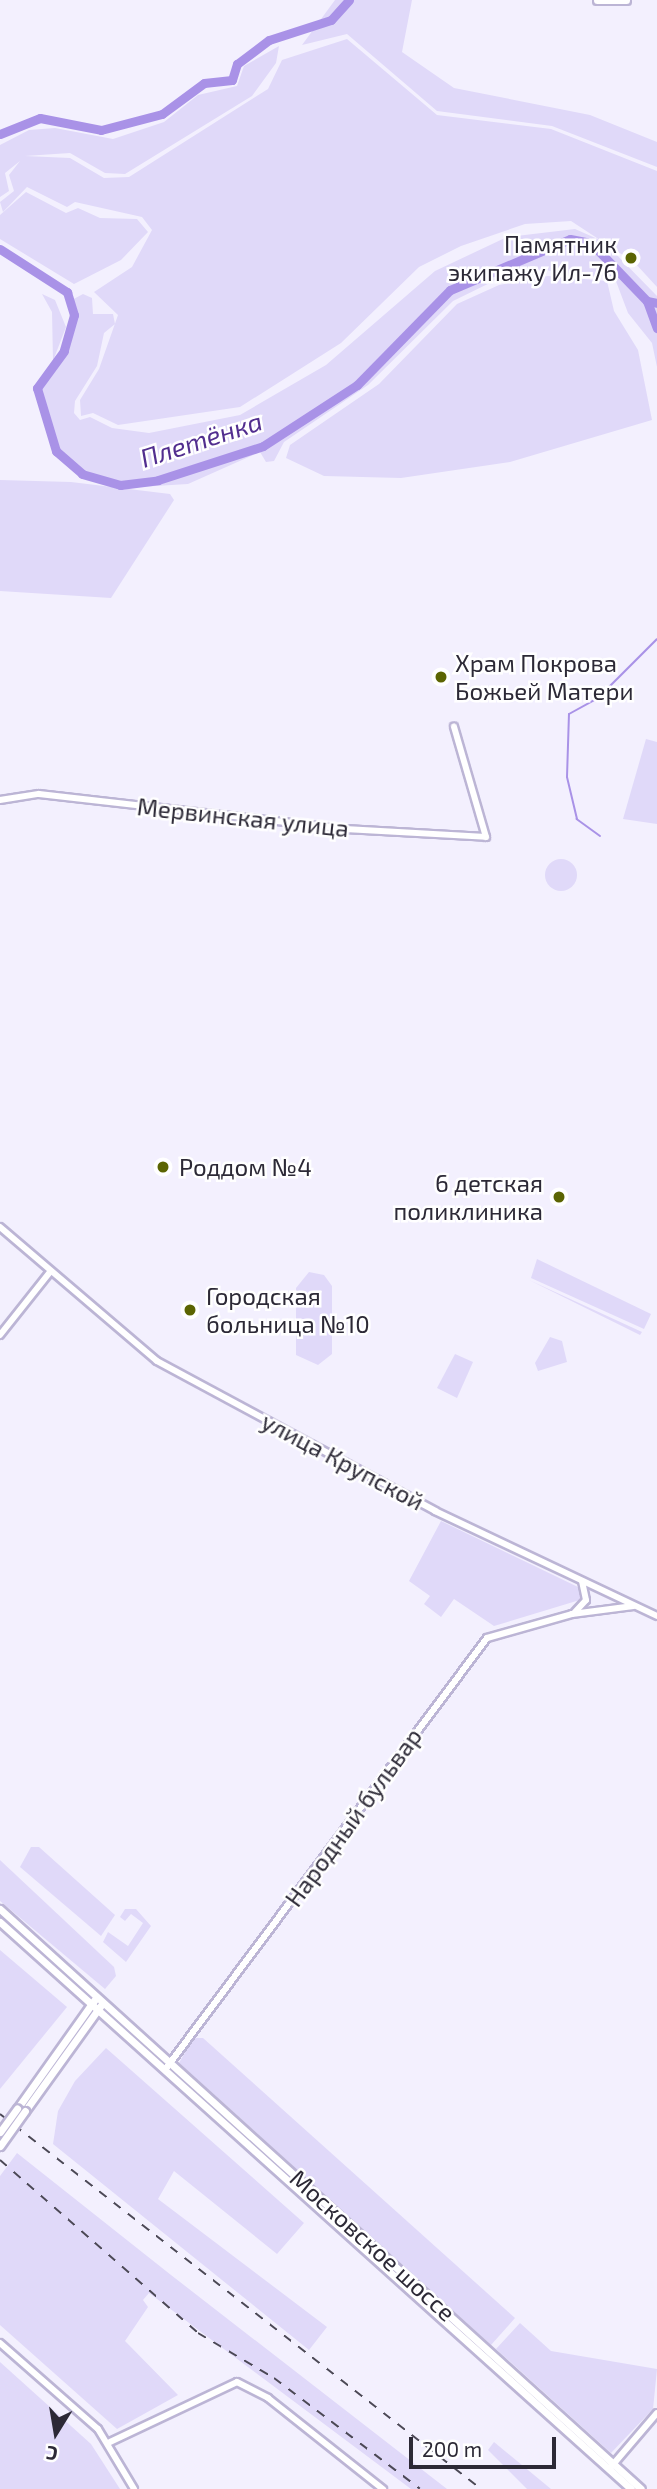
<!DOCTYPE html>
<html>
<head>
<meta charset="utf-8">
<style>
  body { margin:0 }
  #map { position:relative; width:657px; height:2489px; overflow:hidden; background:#f3f0fe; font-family:"Exo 2",sans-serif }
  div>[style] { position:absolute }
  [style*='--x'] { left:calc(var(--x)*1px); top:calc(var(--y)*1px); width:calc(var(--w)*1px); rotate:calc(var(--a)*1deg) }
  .green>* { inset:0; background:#e0d9f9 }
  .round { border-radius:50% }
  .stream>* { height:2px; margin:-1px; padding:0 1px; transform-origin:1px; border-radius:1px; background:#a992e7 }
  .river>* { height:9px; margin:-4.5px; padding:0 4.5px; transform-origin:4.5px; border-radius:4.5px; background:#a992e7 }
  .roads { filter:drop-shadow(2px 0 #bcb5d5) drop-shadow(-2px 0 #bcb5d5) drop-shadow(0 2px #bcb5d5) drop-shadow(0 -2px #bcb5d5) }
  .secondary>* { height:6px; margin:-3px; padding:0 3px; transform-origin:3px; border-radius:3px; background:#fff }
  .primary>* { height:7px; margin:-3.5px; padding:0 3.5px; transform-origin:3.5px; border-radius:3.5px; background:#fff }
  .rail>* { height:2px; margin-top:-1px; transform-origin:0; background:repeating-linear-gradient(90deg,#4b4855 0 9px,transparent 0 18px) }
  .bridges { filter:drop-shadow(2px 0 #bcb5d5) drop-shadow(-2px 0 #bcb5d5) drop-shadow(0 2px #bcb5d5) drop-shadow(0 -2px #bcb5d5) }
  .primary-bridge>* { height:7px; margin:-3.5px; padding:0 3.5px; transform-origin:3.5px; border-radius:3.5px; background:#fff }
  .dots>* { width:19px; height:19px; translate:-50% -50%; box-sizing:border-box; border:4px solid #fff; border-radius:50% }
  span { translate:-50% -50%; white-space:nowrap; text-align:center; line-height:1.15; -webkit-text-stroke:5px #fff; paint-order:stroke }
  .poi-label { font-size:24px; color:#2c2936 }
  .right { translate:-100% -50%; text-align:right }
  .left { translate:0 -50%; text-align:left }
  .street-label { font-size:24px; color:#2c2936 }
  .water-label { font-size:26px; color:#522e8f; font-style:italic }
  .north { position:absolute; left:21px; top:2398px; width:70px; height:70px; -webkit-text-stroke:5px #fff; paint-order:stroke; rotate:191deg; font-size:19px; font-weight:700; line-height:28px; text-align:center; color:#2c2936 }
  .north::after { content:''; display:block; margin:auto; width:24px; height:32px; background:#2c2936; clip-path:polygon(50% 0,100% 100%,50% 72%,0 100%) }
  .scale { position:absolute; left:409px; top:2437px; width:147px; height:32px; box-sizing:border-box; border:4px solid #2c2936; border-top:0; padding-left:9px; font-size:21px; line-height:24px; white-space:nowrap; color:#2c2936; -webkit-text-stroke:5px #fff; paint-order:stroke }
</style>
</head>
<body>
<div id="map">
  <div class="green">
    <i style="clip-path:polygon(335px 0,412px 0,402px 52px,454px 88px,590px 115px,657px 142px,657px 167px,552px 126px,437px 111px,347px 34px,302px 45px)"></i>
    <i style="clip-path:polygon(347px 39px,437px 115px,551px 129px,657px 171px,657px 287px,634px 262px,607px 245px,657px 296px,657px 367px,652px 343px,628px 313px,614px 276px,570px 277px,544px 269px,500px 278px,453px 301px,368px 385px,284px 442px,274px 461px,266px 462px,260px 452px,188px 484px,139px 487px,82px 474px,56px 451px,37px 388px,64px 351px,74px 315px,70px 301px,83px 294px,92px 298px,93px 314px,113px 314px,115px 324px,104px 333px,97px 366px,75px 401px,74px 413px,80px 420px,90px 417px,112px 428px,149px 433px,240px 415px,326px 365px,435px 271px,507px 237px,575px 229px,600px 240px,571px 221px,525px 224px,461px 246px,419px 267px,341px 343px,240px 407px,118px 425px,93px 413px,81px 416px,80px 400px,99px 369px,118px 315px,94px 292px,132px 267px,152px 230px,142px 217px,75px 202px,67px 207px,27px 187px,3px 212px,0 202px,14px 191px,9px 175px,20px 161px,5px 173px,9px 191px,0 197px,0 145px,29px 130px,55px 128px,113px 139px,164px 122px,198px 95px,237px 86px,244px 66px,279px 46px,276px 63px,252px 96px,125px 174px,105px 173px,70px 153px,25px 156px,70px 158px,104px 178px,129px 177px,268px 89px,282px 60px)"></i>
    <i style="clip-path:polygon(26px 192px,66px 213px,78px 208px,100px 218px,137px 219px,148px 232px,121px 260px,74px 284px,0 239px,0 215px)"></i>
    <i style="clip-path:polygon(548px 276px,607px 281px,614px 311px,638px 350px,652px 420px,510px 462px,401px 478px,324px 476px,286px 458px,290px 445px,379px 384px,457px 304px,499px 285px)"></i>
    <i style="clip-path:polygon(42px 294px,55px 300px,66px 327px,53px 361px,52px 312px)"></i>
    <i style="clip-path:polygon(0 480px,71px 482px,170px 494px,174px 500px,111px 598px,0 591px)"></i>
    <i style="clip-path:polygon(646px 739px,657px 742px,657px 824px,623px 819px)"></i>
    <i class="round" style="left:545px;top:859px;width:32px;height:32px"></i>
    <i style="clip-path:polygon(537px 1259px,651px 1314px,644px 1329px,531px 1278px)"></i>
    <i style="clip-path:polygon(309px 1272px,324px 1275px,332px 1286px,332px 1354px,318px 1365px,296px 1355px,296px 1288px)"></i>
    <i style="clip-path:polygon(529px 1280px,642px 1332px,640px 1335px)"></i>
    <i style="clip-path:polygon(550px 1337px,562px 1341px,567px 1362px,538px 1371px,535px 1363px)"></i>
    <i style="clip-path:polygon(455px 1354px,473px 1362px,457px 1398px,437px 1388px)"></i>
    <i style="clip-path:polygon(441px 1521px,578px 1587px,583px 1599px,494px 1626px,454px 1599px,441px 1617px,424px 1604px,430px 1596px,409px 1581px)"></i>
    <i style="clip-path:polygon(31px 1847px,39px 1847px,115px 1915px,101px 1936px,20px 1867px)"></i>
    <i style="clip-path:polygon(0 1860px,114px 1967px,116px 1976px,105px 1989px,0 1901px)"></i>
    <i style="clip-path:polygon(125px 1909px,136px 1909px,151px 1926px,126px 1962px,103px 1942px,108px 1932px,128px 1946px,143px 1923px,131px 1914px,125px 1921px,120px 1917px)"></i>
    <i style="clip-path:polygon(0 1950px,67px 2007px,0 2089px)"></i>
    <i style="clip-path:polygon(193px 2038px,203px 2038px,515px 2318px,491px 2345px,179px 2063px)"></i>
    <i style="clip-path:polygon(106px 2048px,304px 2223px,277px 2254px,174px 2171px,158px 2199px,327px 2327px,309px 2350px,53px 2144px,58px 2111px,75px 2081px)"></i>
    <i style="clip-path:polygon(17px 2153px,171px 2275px,447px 2489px,411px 2489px,149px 2293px,143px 2300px,148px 2307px,125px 2341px,178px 2395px,117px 2429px,0 2325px,0 2176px)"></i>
    <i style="clip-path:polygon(520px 2323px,551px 2351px,657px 2369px,653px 2409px,611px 2453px,496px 2349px)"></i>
    <i style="clip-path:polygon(0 2362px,91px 2444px,120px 2489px,0 2489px)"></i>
    <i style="clip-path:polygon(494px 2442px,551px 2489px,527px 2489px,488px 2450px)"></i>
  </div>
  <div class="stream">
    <i style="--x:600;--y:836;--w:29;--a:-144"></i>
    <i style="--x:577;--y:819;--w:43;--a:-103.4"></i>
    <i style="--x:567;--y:777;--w:63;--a:-88.2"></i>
    <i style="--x:569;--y:714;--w:33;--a:-29"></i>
    <i style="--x:598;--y:698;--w:83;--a:-45"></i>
  </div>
  <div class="river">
    <i style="--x:0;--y:134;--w:43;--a:-21.8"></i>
    <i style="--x:40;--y:118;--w:62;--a:11.1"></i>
    <i style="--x:101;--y:130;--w:63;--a:-14.7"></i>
    <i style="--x:162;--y:114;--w:52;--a:-36.4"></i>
    <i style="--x:204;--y:83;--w:28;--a:-6"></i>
    <i style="--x:232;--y:80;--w:17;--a:-73"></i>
    <i style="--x:237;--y:64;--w:40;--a:-37"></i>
    <i style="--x:269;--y:40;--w:65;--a:-17.9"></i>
    <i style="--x:331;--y:20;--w:27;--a:-48"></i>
    <i style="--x:0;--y:249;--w:80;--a:32.7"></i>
    <i style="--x:67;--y:292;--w:24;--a:73"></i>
    <i style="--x:74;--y:315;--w:37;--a:106"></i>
    <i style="--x:64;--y:351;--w:46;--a:126.1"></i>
    <i style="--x:37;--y:388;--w:66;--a:73.2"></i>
    <i style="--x:56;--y:451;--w:35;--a:41"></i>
    <i style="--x:82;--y:474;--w:40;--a:16"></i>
    <i style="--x:120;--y:485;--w:38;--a:-7"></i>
    <i style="--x:158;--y:480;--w:110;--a:-17.9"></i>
    <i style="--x:263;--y:446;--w:112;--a:-33"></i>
    <i style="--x:357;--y:385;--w:133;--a:-45.6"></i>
    <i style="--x:450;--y:290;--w:130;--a:-23"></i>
    <i style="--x:570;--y:239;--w:21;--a:11"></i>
    <i style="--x:591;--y:243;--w:81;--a:46"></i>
    <i style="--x:647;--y:301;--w:10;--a:11"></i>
    <i style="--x:647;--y:301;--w:29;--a:70"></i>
  </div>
  <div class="roads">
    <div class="secondary">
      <i style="--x:0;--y:800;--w:39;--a:-9"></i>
      <i style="--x:39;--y:794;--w:308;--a:6.5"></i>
      <i style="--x:345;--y:829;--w:141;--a:3.2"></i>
      <i style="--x:486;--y:837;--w:115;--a:-106.2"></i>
      <i style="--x:0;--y:1227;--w:206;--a:40.5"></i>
      <i style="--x:157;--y:1361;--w:316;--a:28.3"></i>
      <i style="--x:435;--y:1511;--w:246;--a:25.3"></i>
      <i style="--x:0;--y:1335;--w:80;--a:-51.6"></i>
      <i style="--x:575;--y:1612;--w:16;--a:-47"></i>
      <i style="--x:586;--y:1600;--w:19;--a:-102"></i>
      <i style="--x:167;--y:2067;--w:535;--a:-53.28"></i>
      <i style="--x:487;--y:1638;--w:88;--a:-15.8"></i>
      <i style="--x:572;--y:1614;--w:62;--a:-7.5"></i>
      <i style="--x:0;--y:2343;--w:130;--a:41.3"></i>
      <i style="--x:98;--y:2429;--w:70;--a:59"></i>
      <i style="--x:110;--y:2442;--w:140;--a:-25.3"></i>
      <i style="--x:237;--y:2382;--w:35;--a:27"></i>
      <i style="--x:268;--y:2398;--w:147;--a:38.4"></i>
      <i style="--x:610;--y:2468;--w:72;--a:-49.5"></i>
    </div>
    <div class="primary">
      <i style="--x:597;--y:0;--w:29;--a:0"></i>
      <i style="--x:0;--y:1909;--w:864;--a:42.14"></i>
      <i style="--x:0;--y:1922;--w:848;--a:41.94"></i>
      <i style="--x:17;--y:2109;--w:136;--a:-54.6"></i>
      <i style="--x:25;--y:2111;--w:132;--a:-54.3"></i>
    </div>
  </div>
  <div class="rail">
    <i style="--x:0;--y:2114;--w:610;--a:37.94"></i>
    <i style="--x:0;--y:2160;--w:263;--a:41.1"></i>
    <i style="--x:198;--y:2333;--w:88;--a:30.6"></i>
    <i style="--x:274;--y:2378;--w:183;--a:37.2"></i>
  </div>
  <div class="bridges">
    <div class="primary-bridge">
      <i style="--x:0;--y:2132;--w:29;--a:-54"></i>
      <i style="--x:0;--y:2146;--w:43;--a:-54.5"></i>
    </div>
  </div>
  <div class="dots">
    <i style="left:631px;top:258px;background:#5b6402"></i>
    <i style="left:441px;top:677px;background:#5b6402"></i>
    <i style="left:163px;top:1167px;background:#5b6402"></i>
    <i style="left:559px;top:1197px;background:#5b6402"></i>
    <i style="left:190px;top:1310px;background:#5b6402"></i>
  </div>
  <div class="poi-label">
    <span class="right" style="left:617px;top:258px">Памятник<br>экипажу Ил-76</span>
    <span class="left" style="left:455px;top:677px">Храм Покрова<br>Божьей Матери</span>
    <span class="left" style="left:179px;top:1167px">Роддом №4</span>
    <span class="right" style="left:543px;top:1197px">6 детская<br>поликлиника</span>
    <span class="left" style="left:206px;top:1310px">Городская<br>больница №10</span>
  </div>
  <div class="street-label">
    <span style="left:243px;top:817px;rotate:6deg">Мервинская улица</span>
    <span style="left:343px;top:1461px;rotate:28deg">улица Крупской</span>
    <span style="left:353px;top:1817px;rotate:-54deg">Народный бульвар</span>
    <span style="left:373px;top:2245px;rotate:42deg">Московское шоссе</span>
  </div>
  <div class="water-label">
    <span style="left:201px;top:439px;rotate:-18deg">Плетёнка</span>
  </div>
  <div class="north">С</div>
  <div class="scale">200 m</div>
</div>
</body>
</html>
